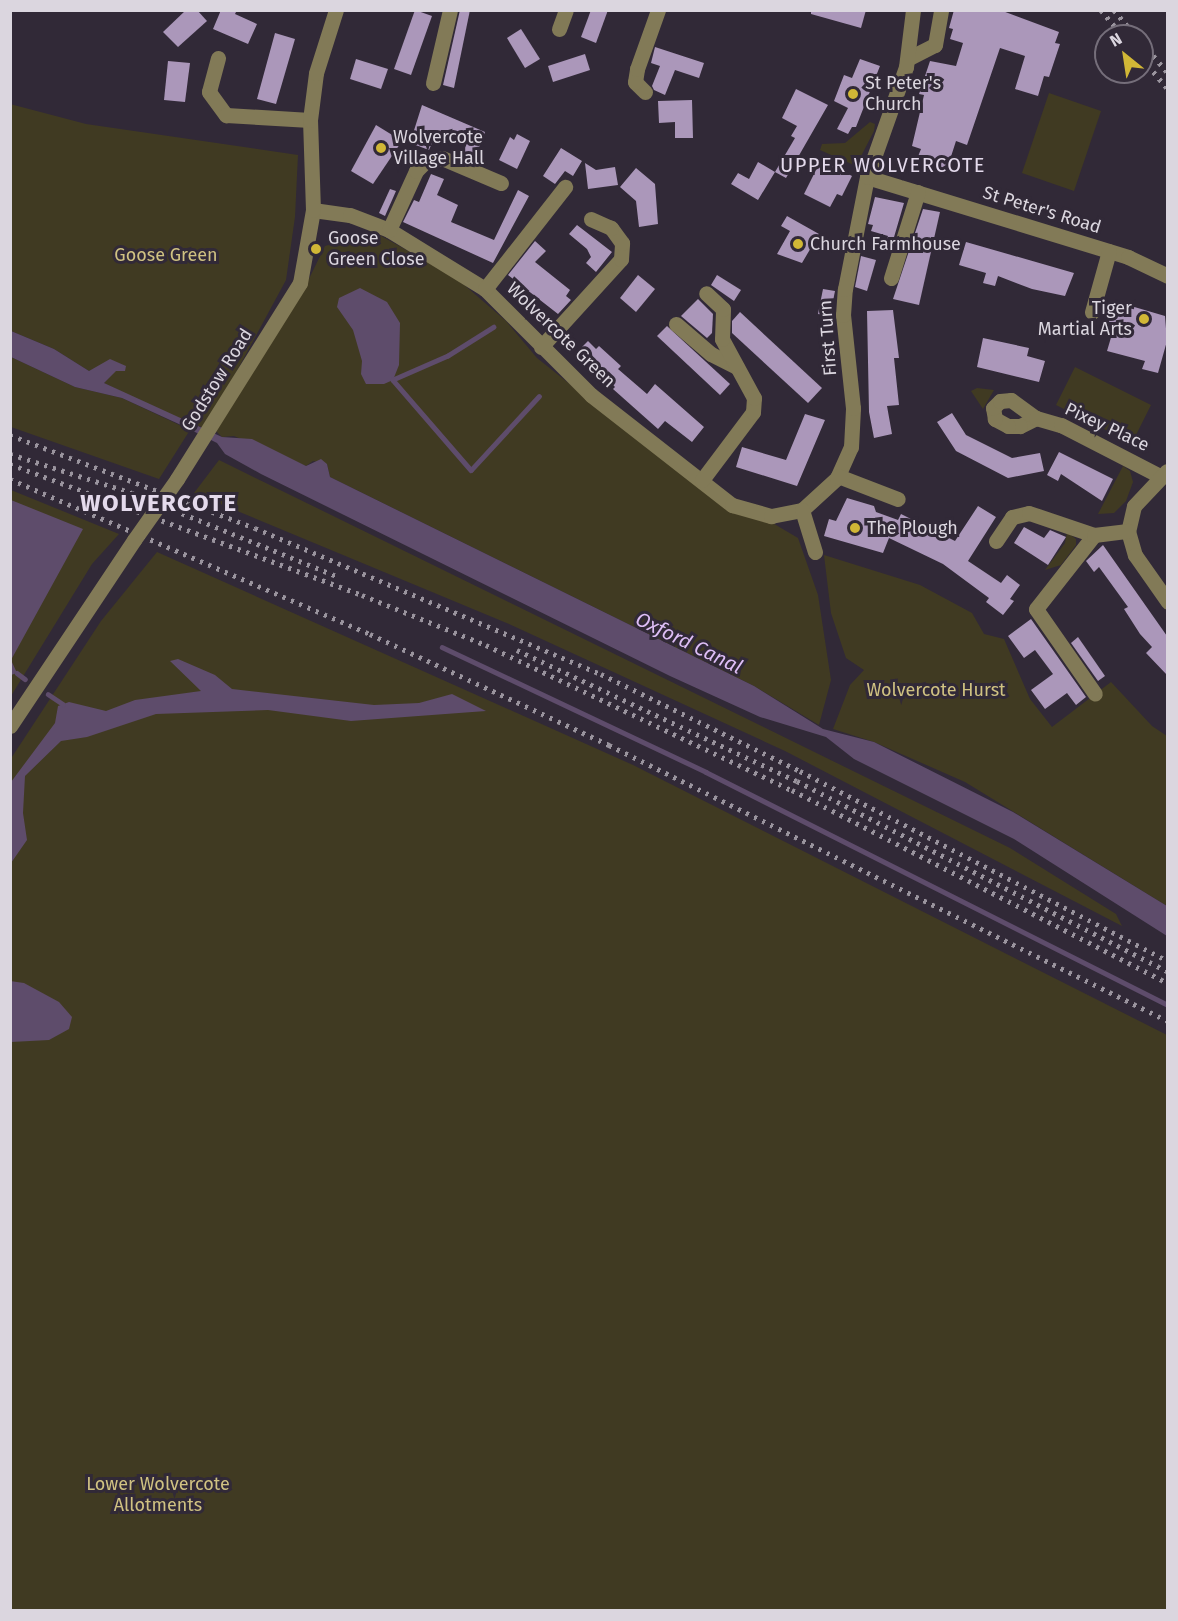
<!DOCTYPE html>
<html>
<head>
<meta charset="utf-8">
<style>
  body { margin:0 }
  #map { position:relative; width:1178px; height:1621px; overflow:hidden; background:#312937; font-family:"Fira Sans",sans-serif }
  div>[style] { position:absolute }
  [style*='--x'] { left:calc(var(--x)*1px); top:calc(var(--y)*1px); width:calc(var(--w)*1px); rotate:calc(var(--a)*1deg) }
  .green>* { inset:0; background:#403a22 }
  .water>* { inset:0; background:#5e4c6b }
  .stream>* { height:4.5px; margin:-2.25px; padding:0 2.25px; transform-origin:2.25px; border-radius:2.25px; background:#5e4c6b }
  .building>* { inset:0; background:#ab97ba }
  .minor>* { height:15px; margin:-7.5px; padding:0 7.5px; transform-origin:7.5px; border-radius:7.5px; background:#827a57 }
  .rail>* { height:4.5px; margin-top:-2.25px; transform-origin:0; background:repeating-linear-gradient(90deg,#9a949e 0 3px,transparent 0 9px) }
  .minor-bridge>* { height:15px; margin:-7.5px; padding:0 7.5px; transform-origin:7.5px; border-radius:7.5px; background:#827a57 }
  .dots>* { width:16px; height:16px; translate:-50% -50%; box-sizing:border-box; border:3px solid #312937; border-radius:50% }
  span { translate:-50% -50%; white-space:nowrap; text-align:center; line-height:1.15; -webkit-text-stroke:6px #312937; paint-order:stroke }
  .poi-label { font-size:18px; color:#dbd6df }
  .left { translate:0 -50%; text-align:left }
  .right { translate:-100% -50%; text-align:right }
  .street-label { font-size:18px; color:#dbd6df }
  .park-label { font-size:18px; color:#d0c282 }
  .neighbourhood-label { font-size:20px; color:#e4daec; letter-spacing:1.5px }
  .water-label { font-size:20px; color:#debef6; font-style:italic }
  .district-label { font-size:24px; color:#e4daec; font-weight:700; letter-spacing:1.5px }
  .frame { position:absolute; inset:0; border:12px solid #dbd6df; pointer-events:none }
  .north { position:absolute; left:1094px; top:24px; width:60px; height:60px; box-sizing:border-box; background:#312937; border:2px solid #756e7a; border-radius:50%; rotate:330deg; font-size:16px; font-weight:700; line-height:24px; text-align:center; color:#dbd6df }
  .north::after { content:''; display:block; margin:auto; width:21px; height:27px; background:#d1b736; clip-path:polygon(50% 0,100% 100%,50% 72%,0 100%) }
</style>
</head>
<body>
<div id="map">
  <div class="green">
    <i style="clip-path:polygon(1049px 93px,1101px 111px,1074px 191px,1022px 173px)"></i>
    <i style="clip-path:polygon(10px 104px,86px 124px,298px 155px,295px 217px,286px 280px,220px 402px,202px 427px,182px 422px,104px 383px,116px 370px,103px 365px,89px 371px,54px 349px,11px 331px)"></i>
    <i style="clip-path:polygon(870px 122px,875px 124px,874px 131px,856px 166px,820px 150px,822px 144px,845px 143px)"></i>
    <i style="clip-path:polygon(374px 232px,455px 277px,506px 321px,537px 358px,664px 459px,798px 538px,818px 595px,831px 680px,819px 725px,754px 686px,330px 477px,327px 464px,313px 461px,306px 466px,234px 436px,222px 437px,215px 430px,304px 289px,325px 246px)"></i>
    <i style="clip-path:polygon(11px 357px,75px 387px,122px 398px,190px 430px,159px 479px,11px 427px)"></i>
    <i style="clip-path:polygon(1075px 367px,1151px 405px,1132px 443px,1056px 405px)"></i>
    <i style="clip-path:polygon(977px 388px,994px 390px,983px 409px,971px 391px)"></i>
    <i style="clip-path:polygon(219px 460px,1010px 848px,1116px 914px,1122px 926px,785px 751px,509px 624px,194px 493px)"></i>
    <i style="clip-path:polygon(1123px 466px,1130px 471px,1133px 482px,1126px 501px,1114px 513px,1098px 514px)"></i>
    <i style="clip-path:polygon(11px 490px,119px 534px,92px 564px,11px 696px)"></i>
    <i style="clip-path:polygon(1067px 532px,1076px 539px,1076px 545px,1061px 565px,1045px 570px,1065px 543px)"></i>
    <i style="clip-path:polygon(157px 552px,633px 765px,1167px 1035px,1167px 1610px,11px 1610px,10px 760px,101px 621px)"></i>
    <i style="clip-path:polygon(824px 555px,920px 585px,972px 613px,984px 634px,1004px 639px,1030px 699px,1052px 727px,1111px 682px,1152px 726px,1167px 736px,1167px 906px,965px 782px,874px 742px,833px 729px,850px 685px,864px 670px,846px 658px,831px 613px)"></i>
  </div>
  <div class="water">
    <i style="clip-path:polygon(360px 288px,387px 302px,400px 323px,399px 365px,393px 380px,384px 384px,366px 384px,361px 374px,362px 361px,353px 330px,337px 307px,339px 298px)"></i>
    <i style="clip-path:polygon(11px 331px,54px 349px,89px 371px,110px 359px,126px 366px,125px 371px,116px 371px,104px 383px,222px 437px,252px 439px,306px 466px,321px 459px,327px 464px,330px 477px,754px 686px,823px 729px,874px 742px,1013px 812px,1167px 906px,1167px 936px,1014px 839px,854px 759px,826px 737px,760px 717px,670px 676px,261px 474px,225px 454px,217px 443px,181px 425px,122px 398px,75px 387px,11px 357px)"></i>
    <i style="clip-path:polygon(11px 500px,83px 529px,11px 660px,17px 673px,11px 675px)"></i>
    <i style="clip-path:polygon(178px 659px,215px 675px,232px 689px,374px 705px,419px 703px,452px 694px,486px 711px,351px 721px,268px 710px,156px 714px,87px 737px,61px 741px,25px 776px,23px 813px,27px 840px,11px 863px,11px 782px,55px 723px,58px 706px,69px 702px,106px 711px,135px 700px,201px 691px,170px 661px)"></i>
    <i style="clip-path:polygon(10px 981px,24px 983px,59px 1002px,72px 1017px,69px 1029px,49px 1040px,11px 1042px)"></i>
  </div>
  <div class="stream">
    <i style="--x:494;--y:327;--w:54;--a:147.8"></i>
    <i style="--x:448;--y:356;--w:60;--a:156.4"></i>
    <i style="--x:393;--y:380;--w:119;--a:49.1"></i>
    <i style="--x:471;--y:470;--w:100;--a:-47.4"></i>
    <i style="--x:442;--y:647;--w:292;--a:25.3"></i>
    <i style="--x:706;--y:772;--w:517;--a:26.76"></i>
    <i style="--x:17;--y:673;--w:10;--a:37"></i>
    <i style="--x:48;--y:694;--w:18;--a:34"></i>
  </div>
  <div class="building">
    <i style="clip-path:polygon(186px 10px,197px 10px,207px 21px,178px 47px,163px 32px)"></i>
    <i style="clip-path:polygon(221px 10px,237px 10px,235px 14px,257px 24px,248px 44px,213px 29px)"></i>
    <i style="clip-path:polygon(415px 10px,432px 16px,411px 75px,394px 69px)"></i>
    <i style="clip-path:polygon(460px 10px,470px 10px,454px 88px,443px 85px)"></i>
    <i style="clip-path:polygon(591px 10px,608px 10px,596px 43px,581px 37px)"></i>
    <i style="clip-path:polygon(811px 10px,866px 10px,861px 28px,811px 14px)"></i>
    <i style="clip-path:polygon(954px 10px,1000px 10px,1059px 32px,1055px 43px,1060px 44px,1049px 77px,1044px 76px,1038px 96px,1015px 89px,1025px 56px,1000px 48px,967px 145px,956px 141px,947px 169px,917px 159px,921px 149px,912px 146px,924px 95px,919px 94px,930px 61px,956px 66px,963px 43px,950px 39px,953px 29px,949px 28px)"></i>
    <i style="clip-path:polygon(521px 29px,540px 59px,525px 68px,507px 38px)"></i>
    <i style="clip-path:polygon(275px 33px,295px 39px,276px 104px,257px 99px)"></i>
    <i style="clip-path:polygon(655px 47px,704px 63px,699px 78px,675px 70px,665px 95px,654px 90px,652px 86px,660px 66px,651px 63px)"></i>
    <i style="clip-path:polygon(585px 54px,590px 70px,553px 82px,548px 66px)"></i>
    <i style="clip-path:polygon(356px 59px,388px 69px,381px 89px,350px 79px)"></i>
    <i style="clip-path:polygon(860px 59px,880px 66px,856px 127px,852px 127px,848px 134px,837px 129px,848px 108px,834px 101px,844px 75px,852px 78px)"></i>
    <i style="clip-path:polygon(168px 61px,190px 63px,185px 102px,164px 100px)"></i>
    <i style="clip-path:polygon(796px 89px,828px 105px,786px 178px,775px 172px,795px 138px,791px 136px,797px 126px,782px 118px)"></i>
    <i style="clip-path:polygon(692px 100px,693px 138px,675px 138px,675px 122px,659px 123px,658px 101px)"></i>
    <i style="clip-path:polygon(422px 105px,485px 132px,474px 161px,462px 156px,467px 143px,437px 131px,429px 150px,410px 143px)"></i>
    <i style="clip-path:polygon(376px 125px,402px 141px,373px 184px,351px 171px)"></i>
    <i style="clip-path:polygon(517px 134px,530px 141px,517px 169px,499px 160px,510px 137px,514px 140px)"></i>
    <i style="clip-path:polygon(561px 148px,582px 161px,573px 176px,565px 171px,555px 184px,543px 176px)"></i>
    <i style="clip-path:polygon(821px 160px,852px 176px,842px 196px,837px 194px,830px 207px,804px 194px)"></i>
    <i style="clip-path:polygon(758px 162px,775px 172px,758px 200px,731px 184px,738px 173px,749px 179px)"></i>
    <i style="clip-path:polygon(585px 163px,596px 170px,615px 167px,618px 185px,588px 189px)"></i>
    <i style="clip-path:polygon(636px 168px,655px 184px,658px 224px,639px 227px,636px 201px,620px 187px)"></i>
    <i style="clip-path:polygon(431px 174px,444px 179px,437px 195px,458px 205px,451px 222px,494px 240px,518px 190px,529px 196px,493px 263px,403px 222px,414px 200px,419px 202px)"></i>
    <i style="clip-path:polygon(390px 189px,396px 191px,385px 216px,379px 213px)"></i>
    <i style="clip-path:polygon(875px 197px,904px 203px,892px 244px,886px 242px,888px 236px,871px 231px,873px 225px,868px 224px)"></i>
    <i style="clip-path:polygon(923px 209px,940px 212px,919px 305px,893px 299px)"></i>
    <i style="clip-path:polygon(787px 216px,819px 234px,802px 263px,777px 254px,790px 231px,781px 226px)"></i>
    <i style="clip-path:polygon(577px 225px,612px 252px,596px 272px,586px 263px,591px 257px,587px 249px,569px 234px)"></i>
    <i style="clip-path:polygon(535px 241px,546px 251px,535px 262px,570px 290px,566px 296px,571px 300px,558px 314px,508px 275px)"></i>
    <i style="clip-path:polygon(966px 242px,1074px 273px,1065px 296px,1032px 289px,998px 276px,995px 286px,983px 283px,986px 273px,959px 265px)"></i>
    <i style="clip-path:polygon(861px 256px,876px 260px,867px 291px,855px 287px)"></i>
    <i style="clip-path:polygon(638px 275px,655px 289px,636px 312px,620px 298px)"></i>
    <i style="clip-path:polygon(717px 275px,741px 290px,734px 301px,711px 285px)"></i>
    <i style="clip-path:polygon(823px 289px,835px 291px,830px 316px,818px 314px)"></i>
    <i style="clip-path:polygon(698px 299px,713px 314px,712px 333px,707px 338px,681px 316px)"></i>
    <i style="clip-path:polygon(1114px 301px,1165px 316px,1167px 341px,1158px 373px,1142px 369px,1145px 361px,1107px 351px,1115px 324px,1109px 322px)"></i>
    <i style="clip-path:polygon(893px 310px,899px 358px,894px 358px,899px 405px,887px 406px,892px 434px,874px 438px,869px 412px,867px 311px)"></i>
    <i style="clip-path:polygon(740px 312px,822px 388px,808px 403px,732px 333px,732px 321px)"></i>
    <i style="clip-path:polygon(667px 326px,730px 384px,720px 395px,657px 336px)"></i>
    <i style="clip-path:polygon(983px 338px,1029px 348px,1027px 356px,1045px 361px,1039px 382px,977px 367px)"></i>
    <i style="clip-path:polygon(588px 341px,596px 349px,599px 346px,621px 366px,618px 369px,647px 394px,655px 384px,704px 427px,692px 442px,665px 421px,658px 429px,613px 389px,615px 387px,580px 349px)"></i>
    <i style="clip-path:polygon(952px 413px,966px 435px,1012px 458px,1040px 453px,1044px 471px,1008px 478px,956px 451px,937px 422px)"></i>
    <i style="clip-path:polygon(805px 414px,825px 420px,797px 486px,736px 467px,742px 447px,786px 460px)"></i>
    <i style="clip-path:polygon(1059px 452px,1113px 479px,1102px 501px,1061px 474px,1058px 481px,1047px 475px)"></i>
    <i style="clip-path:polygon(847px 498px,874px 506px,876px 512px,898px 520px,901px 514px,955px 541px,978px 506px,996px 517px,968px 561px,1001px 583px,1007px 575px,1020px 585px,1010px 599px,1014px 601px,1003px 615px,986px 602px,989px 598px,943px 564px,889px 538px,883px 553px,824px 536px,829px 519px,836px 521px)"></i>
    <i style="clip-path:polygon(1024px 527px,1044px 538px,1050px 530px,1066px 537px,1048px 565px,1014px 543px)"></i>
    <i style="clip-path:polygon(1103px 545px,1167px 636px,1167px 675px,1146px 653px,1152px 647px,1140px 634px,1124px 609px,1128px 607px,1099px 567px,1094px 572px,1086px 561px)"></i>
    <i style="clip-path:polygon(1031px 619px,1086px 697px,1076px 705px,1067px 693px,1045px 709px,1031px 690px,1053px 674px,1035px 650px,1024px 658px,1008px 636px)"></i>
    <i style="clip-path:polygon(1078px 637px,1105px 676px,1098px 681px,1071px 643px)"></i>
  </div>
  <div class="minor">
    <i style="--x:559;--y:29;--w:20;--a:-70"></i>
    <i style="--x:218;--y:58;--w:35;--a:105"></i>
    <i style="--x:209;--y:92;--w:29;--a:54"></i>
    <i style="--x:226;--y:115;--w:84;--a:3.4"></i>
    <i style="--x:909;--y:58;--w:29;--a:-27"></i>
    <i style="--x:935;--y:45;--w:36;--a:-80"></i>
    <i style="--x:433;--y:83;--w:75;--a:-76.9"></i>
    <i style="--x:645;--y:92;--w:14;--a:-135"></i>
    <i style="--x:635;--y:82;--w:13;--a:-81"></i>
    <i style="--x:637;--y:69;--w:63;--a:-70.4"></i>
    <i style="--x:867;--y:177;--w:273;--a:17"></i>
    <i style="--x:1128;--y:257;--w:44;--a:25.4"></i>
    <i style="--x:313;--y:210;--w:37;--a:8"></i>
    <i style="--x:350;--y:215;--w:42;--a:21"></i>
    <i style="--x:389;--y:230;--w:113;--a:31.6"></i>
    <i style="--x:485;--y:289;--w:150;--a:45"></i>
    <i style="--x:591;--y:395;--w:179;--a:38"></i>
    <i style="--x:732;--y:505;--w:41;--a:15.8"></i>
    <i style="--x:771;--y:516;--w:32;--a:-11"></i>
    <i style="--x:802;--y:510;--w:47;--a:-42.4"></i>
    <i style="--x:837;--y:478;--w:34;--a:-66"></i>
    <i style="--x:851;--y:447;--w:39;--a:-87"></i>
    <i style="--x:853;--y:408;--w:94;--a:-96.1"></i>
    <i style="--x:843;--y:315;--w:26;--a:-86"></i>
    <i style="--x:845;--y:289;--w:114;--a:-78.9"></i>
    <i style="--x:867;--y:177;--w:117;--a:-70.5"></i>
    <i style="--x:906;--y:67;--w:57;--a:-83"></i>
    <i style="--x:389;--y:230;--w:65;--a:-65.4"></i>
    <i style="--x:416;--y:171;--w:13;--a:-45"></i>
    <i style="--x:425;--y:162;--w:17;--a:-13"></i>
    <i style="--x:442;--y:158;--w:64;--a:23"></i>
    <i style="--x:891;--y:278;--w:90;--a:-72.6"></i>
    <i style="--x:485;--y:289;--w:130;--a:-51.9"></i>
    <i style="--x:1092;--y:312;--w:63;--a:-74.4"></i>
    <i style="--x:676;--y:324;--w:46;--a:40.6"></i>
    <i style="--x:711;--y:354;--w:29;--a:27"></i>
    <i style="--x:541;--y:347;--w:119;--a:-47.7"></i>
    <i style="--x:621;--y:259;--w:16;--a:-86"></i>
    <i style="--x:622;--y:243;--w:19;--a:-126"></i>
    <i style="--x:611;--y:228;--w:22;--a:-156"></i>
    <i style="--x:1036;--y:418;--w:18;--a:153"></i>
    <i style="--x:1020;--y:426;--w:12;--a:180"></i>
    <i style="--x:1008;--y:426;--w:15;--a:-152"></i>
    <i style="--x:995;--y:419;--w:11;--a:-100"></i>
    <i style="--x:993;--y:408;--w:10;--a:-45"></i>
    <i style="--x:1000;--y:401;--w:11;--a:-5"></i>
    <i style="--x:1011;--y:400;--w:31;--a:36"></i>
    <i style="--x:1036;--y:418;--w:26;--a:16"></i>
    <i style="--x:1061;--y:425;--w:111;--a:27.3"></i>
    <i style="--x:1167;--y:471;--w:48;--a:133.3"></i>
    <i style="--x:1134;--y:506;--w:26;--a:103"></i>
    <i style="--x:1128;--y:531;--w:25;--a:74"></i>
    <i style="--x:1135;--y:555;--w:57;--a:54.9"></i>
    <i style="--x:838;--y:476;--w:64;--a:21"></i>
    <i style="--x:177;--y:479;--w:231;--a:-57.9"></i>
    <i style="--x:300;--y:283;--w:74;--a:-79.9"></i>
    <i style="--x:313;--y:210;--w:90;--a:-91.9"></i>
    <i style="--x:310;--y:120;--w:47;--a:-82.7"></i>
    <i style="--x:316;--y:73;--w:66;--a:-72.4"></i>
    <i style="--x:702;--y:480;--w:85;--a:-53.1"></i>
    <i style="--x:753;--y:412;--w:14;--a:-86"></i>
    <i style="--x:754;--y:398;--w:67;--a:-118.5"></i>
    <i style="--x:722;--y:339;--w:30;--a:-88"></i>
    <i style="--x:723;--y:309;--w:23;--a:-137"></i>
    <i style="--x:802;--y:510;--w:44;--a:72.8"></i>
    <i style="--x:1094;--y:535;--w:94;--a:128.1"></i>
    <i style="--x:1036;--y:609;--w:103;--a:55.2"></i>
    <i style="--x:996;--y:541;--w:29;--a:-56"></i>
    <i style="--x:1012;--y:517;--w:17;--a:-13"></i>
    <i style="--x:1029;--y:513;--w:69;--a:18.7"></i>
    <i style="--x:1094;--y:535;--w:34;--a:-7"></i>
    <i style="--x:10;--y:726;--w:224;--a:-56.3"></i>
  </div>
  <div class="rail">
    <i style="--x:1101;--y:10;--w:34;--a:50"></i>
    <i style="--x:1114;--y:10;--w:34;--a:50"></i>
    <i style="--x:1142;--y:42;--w:40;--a:50"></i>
    <i style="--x:1142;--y:58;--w:40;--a:50"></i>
    <i style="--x:10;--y:435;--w:262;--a:20.8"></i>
    <i style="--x:255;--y:528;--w:376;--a:22.9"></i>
    <i style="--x:601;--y:674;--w:221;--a:26"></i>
    <i style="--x:800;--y:771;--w:414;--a:27.3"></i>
    <i style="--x:10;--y:454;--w:128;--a:17.7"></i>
    <i style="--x:132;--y:493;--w:220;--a:22.1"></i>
    <i style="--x:10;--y:464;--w:376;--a:20.4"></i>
    <i style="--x:362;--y:595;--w:134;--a:22"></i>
    <i style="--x:486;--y:645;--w:339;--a:25.4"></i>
    <i style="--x:792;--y:790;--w:423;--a:27.2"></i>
    <i style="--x:10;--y:479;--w:392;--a:23.3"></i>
    <i style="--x:370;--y:634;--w:264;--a:24.9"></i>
    <i style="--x:609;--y:745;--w:623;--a:26.28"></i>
    <i style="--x:517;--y:650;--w:309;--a:25.1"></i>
    <i style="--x:797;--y:781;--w:417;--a:27.2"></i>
  </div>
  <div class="minor-bridge">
    <i style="--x:134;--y:540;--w:75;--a:-54.8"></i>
  </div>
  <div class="dots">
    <i style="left:853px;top:94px;background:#d1b736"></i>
    <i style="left:381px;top:148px;background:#d1b736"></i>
    <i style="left:798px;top:244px;background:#d1b736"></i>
    <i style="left:316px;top:249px;background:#d1b736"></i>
    <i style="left:1144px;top:319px;background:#d1b736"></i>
    <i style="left:855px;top:528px;background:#d1b736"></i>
  </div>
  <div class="poi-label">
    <span class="left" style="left:865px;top:94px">St Peter's<br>Church</span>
    <span class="left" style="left:393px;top:148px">Wolvercote<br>Village Hall</span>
    <span class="left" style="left:328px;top:249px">Goose<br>Green Close</span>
    <span class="left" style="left:810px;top:244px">Church Farmhouse</span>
    <span class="right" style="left:1132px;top:319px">Tiger<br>Martial Arts</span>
    <span class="left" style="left:867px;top:528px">The Plough</span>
  </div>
  <div class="street-label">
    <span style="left:1042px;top:210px;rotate:17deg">St Peter's Road</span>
    <span style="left:561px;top:335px;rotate:44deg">Wolvercote Green</span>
    <span style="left:828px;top:338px;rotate:-94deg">First Turn</span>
    <span style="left:217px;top:380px;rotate:-58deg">Godstow Road</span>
    <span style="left:1107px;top:427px;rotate:25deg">Pixey Place</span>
  </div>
  <div class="park-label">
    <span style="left:166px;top:255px">Goose Green</span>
    <span style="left:936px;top:690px">Wolvercote Hurst</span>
    <span style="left:158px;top:1495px">Lower Wolvercote<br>Allotments</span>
  </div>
  <div class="neighbourhood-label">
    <span style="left:883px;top:165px">UPPER WOLVERCOTE</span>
  </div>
  <div class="water-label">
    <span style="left:689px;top:643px;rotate:26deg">Oxford Canal</span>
  </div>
  <div class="district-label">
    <span style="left:159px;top:504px">WOLVERCOTE</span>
  </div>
  <div class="frame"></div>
  <div class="north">N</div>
</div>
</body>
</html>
